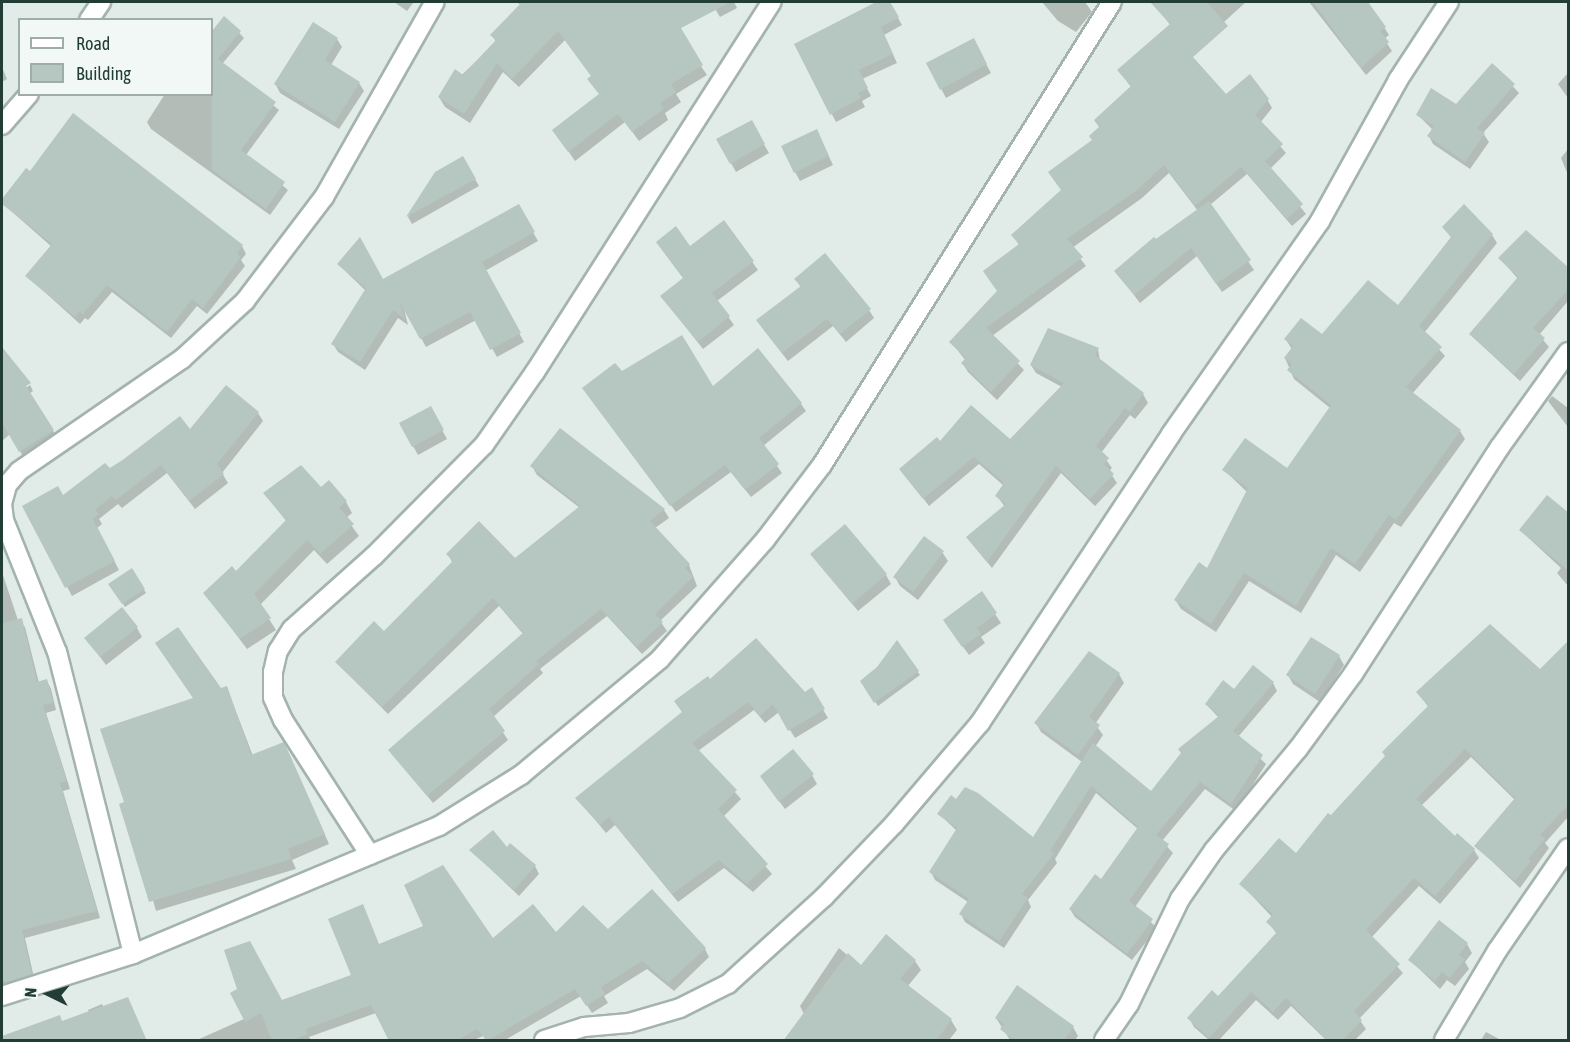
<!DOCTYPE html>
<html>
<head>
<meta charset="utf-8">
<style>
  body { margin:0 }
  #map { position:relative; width:1570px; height:1042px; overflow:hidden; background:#e1ebe7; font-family:"Asap Condensed",sans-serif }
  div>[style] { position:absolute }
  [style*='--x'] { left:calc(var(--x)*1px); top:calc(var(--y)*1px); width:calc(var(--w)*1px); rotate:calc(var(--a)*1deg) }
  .shadow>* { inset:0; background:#0003 }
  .building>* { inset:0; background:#b6c6c0 }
  .roads { filter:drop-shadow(2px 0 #a4b3ae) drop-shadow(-2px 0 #a4b3ae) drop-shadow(0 2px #a4b3ae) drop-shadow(0 -2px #a4b3ae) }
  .minor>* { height:18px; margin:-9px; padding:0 9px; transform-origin:9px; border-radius:9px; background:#fff }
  span { translate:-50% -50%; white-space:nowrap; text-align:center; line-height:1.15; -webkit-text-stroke:4.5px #f2f8f5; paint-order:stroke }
  .frame { position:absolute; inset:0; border:3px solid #223c36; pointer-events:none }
  .legend { position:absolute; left:18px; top:18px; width:195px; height:78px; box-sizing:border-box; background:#f2f8f5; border:2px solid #9fada9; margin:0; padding:8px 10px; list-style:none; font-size:18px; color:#223c36 }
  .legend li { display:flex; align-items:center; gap:12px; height:30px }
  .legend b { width:30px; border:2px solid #9fada9 }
  .north { position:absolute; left:18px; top:964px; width:60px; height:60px; -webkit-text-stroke:4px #f2f8f5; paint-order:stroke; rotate:275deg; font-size:16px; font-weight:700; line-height:24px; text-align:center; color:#223c36 }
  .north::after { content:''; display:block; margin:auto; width:21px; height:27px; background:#223c36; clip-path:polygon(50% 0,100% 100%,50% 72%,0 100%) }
</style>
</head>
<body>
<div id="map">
  <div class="shadow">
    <i style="clip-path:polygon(394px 2px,414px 2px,407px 11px)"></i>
    <i style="clip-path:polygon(516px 2px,573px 2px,583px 10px,597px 2px,658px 2px,707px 75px,676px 94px,681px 102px,665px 113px,668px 120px,639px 141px,625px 122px,575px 161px,554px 130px,600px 95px,592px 77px,565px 40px,519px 87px,503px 72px,470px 123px,445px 107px,439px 97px,496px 42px,492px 35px,521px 5px)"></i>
    <i style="clip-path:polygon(711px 2px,734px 2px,737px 8px,720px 17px)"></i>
    <i style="clip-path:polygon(880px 2px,889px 2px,902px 25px,884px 35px,897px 63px,862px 79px,871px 96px,862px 101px,865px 107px,836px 122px,796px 45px)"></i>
    <i style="clip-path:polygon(1042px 2px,1085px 2px,1092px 12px,1076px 32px,1058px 21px)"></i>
    <i style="clip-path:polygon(1169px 2px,1246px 2px,1158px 82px,1225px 96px,1267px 99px,1272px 108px,1260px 123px,1286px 153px,1270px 169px,1306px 214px,1292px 226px,1247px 174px,1210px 205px,1254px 270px,1222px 292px,1197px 256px,1140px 303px,1116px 271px,1198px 211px,1169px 173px,1142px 198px,1072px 248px,1086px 266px,992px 336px,1024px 370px,997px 400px,968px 372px,963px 364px,966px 361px,951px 342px,999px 291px,1019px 245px,1013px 235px,1062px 191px,1100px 128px,1131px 87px,1119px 71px,1171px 26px,1159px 10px)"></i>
    <i style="clip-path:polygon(1309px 2px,1357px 2px,1367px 14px,1384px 27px,1389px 35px,1384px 39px,1392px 51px,1366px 75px)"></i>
    <i style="clip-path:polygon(225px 18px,244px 38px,222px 64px,279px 110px,246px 155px,288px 190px,270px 215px,151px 129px,147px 122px,165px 94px,212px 94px,212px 34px)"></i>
    <i style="clip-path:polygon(337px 39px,342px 47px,331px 65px,359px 83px,364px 91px,339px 129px,280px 93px,276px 85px)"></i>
    <i style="clip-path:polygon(978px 49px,991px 73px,946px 98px,928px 64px)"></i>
    <i style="clip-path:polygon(1493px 65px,1519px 93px,1483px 133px,1489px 142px,1470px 169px,1433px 144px,1429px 136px,1433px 130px,1418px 115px,1456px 106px)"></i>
    <i style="clip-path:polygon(2px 67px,7px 79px,2px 82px)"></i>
    <i style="clip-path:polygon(1568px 73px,1568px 98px,1558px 84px)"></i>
    <i style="clip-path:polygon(751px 122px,769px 153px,736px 172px,718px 140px)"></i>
    <i style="clip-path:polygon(821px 140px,833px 165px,800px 181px,795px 172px)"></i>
    <i style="clip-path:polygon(1568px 149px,1568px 175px,1561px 158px)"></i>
    <i style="clip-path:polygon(463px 158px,479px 186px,412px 224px,408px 217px,436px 173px)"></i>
    <i style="clip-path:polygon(26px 170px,242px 246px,246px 254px,241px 260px,245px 266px,207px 314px,197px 306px,171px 338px,112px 292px,88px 320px,85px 318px,80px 324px,27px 276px,52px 247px,2px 203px)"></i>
    <i style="clip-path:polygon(518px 206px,538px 241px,485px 271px,524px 342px,497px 357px,476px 320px,426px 347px,403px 305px,408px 325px,398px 318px,365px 370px,338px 352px,333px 344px,366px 291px,339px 265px,382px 280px)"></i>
    <i style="clip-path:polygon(724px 222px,758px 270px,717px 301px,734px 325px,703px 349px,662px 297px,684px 279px,663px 251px,690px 248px)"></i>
    <i style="clip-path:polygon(1444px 227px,1492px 235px,1497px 243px,1424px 333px,1445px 356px,1412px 394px,1460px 431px,1465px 439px,1401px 527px,1394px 523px,1360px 572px,1336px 555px,1301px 613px,1249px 581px,1216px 632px,1181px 609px,1176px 601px,1208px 570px,1247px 492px,1224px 470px,1287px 470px,1330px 408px,1294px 379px,1285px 358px,1292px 349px,1286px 340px,1323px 336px,1398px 307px,1452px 239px)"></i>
    <i style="clip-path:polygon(1500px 258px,1568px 270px,1568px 301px,1539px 335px,1549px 347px,1520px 381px,1471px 335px,1518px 279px)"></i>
    <i style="clip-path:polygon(796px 279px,869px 310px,874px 318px,846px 342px,833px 326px,788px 361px,763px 329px,801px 288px)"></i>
    <i style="clip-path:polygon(1098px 349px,1100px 361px,1143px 394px,1148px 403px,1135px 419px,1130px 415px,1101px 453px,1112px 468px,1109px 471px,1117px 483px,1095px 506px,1061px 473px,992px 568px,973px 545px,1005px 507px,997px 496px,1004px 486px,979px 464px,929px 506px,901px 469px,940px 444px,1010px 441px,1062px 387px,1036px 373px,1031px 365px)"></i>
    <i style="clip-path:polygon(17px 367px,21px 392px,30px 385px,33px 391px,29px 394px,57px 437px,24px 458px,10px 434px,2px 441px,2px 380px)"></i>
    <i style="clip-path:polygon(621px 373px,801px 404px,806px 411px,763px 446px,782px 473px,751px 497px,731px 472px,676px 512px,589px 396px)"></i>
    <i style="clip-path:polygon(1552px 396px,1568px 408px,1568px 427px,1548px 401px)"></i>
    <i style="clip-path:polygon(430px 408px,447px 439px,418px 455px,401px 424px)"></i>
    <i style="clip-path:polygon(258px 413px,263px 421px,222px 473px,228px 483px,195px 509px,167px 473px,122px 508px,118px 504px,99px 519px,102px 524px,97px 528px,119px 570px,72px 596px,24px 507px,63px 497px,190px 432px)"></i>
    <i style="clip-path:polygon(560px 430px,664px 510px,669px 518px,655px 528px,689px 565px,697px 586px,660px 621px,667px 631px,642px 654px,607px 616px,540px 669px,543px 673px,493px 717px,508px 740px,433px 803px,390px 750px,524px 635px,499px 606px,388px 714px,336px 662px,384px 633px,452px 562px,448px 554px,515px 560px,580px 508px,537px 475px,532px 466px)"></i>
    <i style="clip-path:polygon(321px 489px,346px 502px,352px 513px,346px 518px,359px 536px,327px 564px,314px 550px,260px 605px,276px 630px,247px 649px,205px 593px,236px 573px,287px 522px,265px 494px)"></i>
    <i style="clip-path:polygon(1568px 515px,1568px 586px,1557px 573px,1561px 568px,1520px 530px)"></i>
    <i style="clip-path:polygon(942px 552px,948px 561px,918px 600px,900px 586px,895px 577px)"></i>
    <i style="clip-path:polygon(812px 555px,886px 575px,891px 584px,858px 611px)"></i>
    <i style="clip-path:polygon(132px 570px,146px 593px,125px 607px,110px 584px)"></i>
    <i style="clip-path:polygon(2px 572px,18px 620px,25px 627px,39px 683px,47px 681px,51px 689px,56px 710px,46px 713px,70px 789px,63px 791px,100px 918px,25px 938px,35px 982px,2px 989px)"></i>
    <i style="clip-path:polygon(981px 593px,1001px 623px,981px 637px,985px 643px,969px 655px,950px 629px)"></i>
    <i style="clip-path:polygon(137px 628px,142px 637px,106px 665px,86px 638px)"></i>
    <i style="clip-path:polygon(1568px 642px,1568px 817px,1545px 843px,1549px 848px,1520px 888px,1476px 846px,1515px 800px,1471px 757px,1421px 806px,1455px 838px,1474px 850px,1479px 858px,1440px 904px,1419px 886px,1371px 938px,1403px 973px,1359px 1019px,1366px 1029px,1355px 1040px,1326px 1040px,1291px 1006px,1278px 1020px,1256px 1000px,1219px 1040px,1209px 1040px,1194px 1027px,1189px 1018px,1218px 998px,1277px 934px,1268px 922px,1272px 917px,1241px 884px,1296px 855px,1332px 818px,1429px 708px,1418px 692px,1540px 671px)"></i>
    <i style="clip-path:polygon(1339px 656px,1344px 665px,1320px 702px,1293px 684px,1288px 675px)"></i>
    <i style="clip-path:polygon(917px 671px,920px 675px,878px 706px,862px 681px)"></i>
    <i style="clip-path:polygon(1119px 674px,1124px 683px,1095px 724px,1103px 735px,1095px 747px,1151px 793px,1219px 718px,1206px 704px,1234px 691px,1273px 683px,1277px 691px,1238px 737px,1266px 764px,1236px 811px,1205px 789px,1162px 841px,1173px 853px,1135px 907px,1157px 928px,1132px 960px,1075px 917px,1070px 909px,1101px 881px,1138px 829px,1096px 793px,1055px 859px,1057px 863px,1028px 900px,1031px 907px,1004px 948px,965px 922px,961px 914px,968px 902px,935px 880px,931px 872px,957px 831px,939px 814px,1033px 839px,1082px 762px,1041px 732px,1036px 723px)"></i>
    <i style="clip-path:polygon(710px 681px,804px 694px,811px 689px,828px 718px,795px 738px,779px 712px,765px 723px,754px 710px,698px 751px,741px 799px,723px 817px,772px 874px,753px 892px,724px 868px,678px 902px,615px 825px,606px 833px,577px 798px,683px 713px,676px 702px)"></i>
    <i style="clip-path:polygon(227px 688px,253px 756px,289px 754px,329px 844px,292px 860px,296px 869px,156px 911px,126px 803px,220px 690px)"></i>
    <i style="clip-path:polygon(812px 775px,817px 784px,785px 809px,761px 777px)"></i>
    <i style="clip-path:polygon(507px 849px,535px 866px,539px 874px,519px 896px,471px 850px)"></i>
    <i style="clip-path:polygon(608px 932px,705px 949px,709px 957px,674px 991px,647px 969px,604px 996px,608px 1003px,592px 1013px,581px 996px,505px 1040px,486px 1040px,483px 1036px,474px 1040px,390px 1040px,376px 1013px,309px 1037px,311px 1040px,197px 1040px,282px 1002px,353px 976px,379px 945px)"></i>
    <i style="clip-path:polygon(1467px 944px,1472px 953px,1465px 962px,1469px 969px,1455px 986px,1447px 980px,1440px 989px,1410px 960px)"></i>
    <i style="clip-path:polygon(839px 948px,861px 967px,915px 961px,921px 970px,907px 987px,951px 1020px,957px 1030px,949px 1040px,785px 1040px,804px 1014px,800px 1006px)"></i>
    <i style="clip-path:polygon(102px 1004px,106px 1011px,100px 1040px,88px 1010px)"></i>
    <i style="clip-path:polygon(996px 1018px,1073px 1027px,1078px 1036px,1075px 1040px,1010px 1040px)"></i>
    <i style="clip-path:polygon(1486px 1032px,1501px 1040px,1481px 1040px)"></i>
  </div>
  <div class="building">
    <i style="clip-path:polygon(522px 2px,731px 2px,681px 28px,703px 65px,671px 84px,676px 92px,660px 103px,664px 109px,632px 132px,618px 114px,568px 152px,552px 130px,599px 94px,587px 79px,591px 76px,558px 31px,512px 79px,497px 63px,464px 114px,438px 97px,455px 69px,463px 75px,496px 40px,490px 35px)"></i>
    <i style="clip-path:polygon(876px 2px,890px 2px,899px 17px,881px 27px,893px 54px,859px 70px,868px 88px,858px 93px,861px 98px,830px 115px,794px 44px)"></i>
    <i style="clip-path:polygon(1150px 2px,1207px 2px,1228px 26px,1193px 57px,1226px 94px,1250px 74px,1269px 99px,1255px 115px,1283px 144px,1265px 161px,1303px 204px,1287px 219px,1241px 167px,1195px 206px,1164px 165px,1137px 190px,1067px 239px,1083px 257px,986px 328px,1020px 361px,991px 392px,961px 363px,966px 358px,949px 342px,997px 291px,983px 271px,1019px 244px,1011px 235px,1061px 190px,1048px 172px,1092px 140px,1089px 136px,1099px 127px,1094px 120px,1131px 86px,1117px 70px,1170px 24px)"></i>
    <i style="clip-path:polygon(1313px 2px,1368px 2px,1386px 27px,1380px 31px,1389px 42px,1361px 68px)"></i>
    <i style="clip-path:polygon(224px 16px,241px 31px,218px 59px,276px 102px,241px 150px,285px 182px,266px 209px,212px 170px,212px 31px)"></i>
    <i style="clip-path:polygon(313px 22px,338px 38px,325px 60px,360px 82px,335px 122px,274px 84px)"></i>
    <i style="clip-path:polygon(974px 38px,987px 64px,940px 90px,926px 63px)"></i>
    <i style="clip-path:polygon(1492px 63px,1515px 84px,1477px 128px,1485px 133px,1465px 162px,1427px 136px,1434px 126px,1416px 115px,1431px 88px,1456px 104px)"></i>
    <i style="clip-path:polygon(73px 113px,243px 245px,237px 254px,241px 257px,203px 308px,192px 299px,167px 332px,107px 285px,83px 314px,80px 311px,75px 317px,25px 276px,52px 244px,2px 204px,2px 199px,26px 168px,30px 171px)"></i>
    <i style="clip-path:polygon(752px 120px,765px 144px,730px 164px,716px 139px)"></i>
    <i style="clip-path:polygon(817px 129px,829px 156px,794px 173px,781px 146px)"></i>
    <i style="clip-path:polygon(463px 156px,476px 179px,406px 217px,435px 172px)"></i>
    <i style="clip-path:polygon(1209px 201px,1251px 260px,1216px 284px,1191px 248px,1134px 295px,1114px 271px,1154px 237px,1156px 239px)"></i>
    <i style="clip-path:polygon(519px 204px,535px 232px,482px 262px,521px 333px,490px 350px,470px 312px,420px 339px,399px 301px,405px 319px,393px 310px,360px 362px,331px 344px,366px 288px,337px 264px,360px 237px,383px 279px)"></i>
    <i style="clip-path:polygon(1464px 204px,1493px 234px,1419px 326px,1442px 347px,1406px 387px,1461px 430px,1396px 520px,1389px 515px,1355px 564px,1331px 548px,1296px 606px,1244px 573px,1211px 624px,1174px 600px,1199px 562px,1207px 568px,1248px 488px,1222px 470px,1245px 438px,1287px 468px,1331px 405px,1287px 370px,1292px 364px,1284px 358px,1293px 346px,1284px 339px,1301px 318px,1322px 334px,1368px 280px,1398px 305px,1451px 237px,1442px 227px)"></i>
    <i style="clip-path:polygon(724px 220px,754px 261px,712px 293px,730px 316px,698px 342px,660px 296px,683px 278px,656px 242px,676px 226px,690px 246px)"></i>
    <i style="clip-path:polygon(1526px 230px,1569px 268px,1569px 289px,1533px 328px,1545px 338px,1514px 374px,1469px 334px,1518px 277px,1498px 258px)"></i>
    <i style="clip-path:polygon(825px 253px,871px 309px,840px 334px,827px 319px,782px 353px,756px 320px,801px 286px,794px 279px)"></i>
    <i style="clip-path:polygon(1048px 328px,1099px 348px,1095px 355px,1144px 393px,1130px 412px,1125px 408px,1096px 446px,1109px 458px,1104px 464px,1114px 474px,1090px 499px,1056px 466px,987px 562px,966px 537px,1006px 504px,995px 496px,1004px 483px,974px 457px,923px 499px,899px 469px,937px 437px,940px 441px,971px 405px,1010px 439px,1064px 383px,1030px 365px)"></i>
    <i style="clip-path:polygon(682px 335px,713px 386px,758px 348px,802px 403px,759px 438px,779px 464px,745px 490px,725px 465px,670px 506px,582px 388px,615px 363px,622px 371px)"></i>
    <i style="clip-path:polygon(2px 347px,31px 383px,26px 386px,54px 430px,19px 452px,2px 423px)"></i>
    <i style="clip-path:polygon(226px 385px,259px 412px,217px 464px,224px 474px,189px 501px,161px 465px,116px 500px,112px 496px,95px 510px,99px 514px,93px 519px,115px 561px,65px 588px,22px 506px,58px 486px,63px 495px,105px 463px,110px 468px,124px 459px,180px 416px,190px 429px)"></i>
    <i style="clip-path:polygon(431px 406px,444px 430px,412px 447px,399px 423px)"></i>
    <i style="clip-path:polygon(560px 428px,665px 509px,650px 521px,690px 564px,685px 568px,693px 577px,655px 614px,663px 622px,637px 647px,601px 609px,536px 661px,539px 664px,489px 709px,505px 731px,427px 796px,388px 750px,523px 633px,493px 598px,382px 707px,335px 662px,374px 621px,384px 631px,453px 561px,446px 554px,479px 521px,515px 558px,580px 506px,530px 466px)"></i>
    <i style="clip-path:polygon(301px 465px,321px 487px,329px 480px,347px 501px,339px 508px,354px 524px,320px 554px,307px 540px,254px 594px,271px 618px,240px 639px,203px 593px,232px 566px,236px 571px,286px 520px,263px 493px)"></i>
    <i style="clip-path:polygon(1547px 495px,1569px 513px,1569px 571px,1519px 530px)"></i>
    <i style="clip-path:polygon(845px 524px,887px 574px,852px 604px,810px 554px)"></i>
    <i style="clip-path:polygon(924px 536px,944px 551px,913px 592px,893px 577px)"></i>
    <i style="clip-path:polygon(132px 568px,145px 589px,122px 604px,108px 584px)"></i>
    <i style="clip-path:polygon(982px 591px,997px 613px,977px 628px,981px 634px,962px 647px,943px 620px)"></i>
    <i style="clip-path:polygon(122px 607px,138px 627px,100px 657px,84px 638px)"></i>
    <i style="clip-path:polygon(22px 618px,37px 682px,47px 679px,53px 703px,43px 705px,67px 781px,60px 783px,97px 911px,22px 930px,32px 975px,7px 982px,2px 980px,2px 623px)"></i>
    <i style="clip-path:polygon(1490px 624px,1540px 669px,1569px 640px,1569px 804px,1540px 835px,1545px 839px,1528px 859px,1531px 861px,1515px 881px,1474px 846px,1515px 798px,1465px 749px,1416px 799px,1455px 836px,1457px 833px,1475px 849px,1435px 896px,1414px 878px,1366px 930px,1400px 964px,1354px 1011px,1362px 1020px,1342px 1041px,1327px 1041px,1286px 998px,1273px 1012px,1251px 992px,1209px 1038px,1187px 1018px,1212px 990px,1218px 996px,1277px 932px,1266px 922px,1273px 914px,1239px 884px,1279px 838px,1296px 853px,1328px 813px,1331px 815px,1385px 756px,1382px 752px,1428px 706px,1416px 692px)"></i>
    <i style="clip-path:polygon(178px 627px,221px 688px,227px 686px,251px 755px,284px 742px,325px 834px,288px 849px,292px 859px,149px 902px,119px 804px,124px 802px,100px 729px,193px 698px,155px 643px)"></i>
    <i style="clip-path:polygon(1311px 637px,1340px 655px,1315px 694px,1286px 675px)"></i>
    <i style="clip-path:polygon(756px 638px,805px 692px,812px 687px,825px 709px,788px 731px,773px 704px,760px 716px,748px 702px,692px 743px,737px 790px,718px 809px,768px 864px,747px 884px,719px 860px,672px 894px,609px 817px,600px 825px,575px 798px,682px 712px,674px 701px,708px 676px,710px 679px)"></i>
    <i style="clip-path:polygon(897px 640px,919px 671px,874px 703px,860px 681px,877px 667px)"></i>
    <i style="clip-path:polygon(1089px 651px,1120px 673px,1089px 717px,1100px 725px,1078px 755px,1034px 723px)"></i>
    <i style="clip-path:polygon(1253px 665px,1274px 682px,1233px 731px,1263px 755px,1231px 804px,1200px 782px,1156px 835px,1169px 844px,1129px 901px,1153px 919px,1127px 954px,1069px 909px,1095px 874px,1101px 879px,1138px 827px,1091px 786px,1050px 851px,1054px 854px,1022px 894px,1028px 898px,999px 941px,959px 914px,969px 899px,929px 872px,957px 828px,937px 814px,951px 795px,956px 799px,965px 787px,978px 793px,1033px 837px,1093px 743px,1151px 791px,1181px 753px,1178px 749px,1219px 716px,1205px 704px,1223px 680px,1234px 689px)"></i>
    <i style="clip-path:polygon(793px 749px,814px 774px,779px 802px,760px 776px)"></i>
    <i style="clip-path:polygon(493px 830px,507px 847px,510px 843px,536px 865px,514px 890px,469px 850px)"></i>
    <i style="clip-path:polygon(443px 865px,493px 938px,533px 904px,556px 932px,583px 905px,608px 929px,652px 889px,706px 948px,668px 983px,642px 961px,601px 987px,605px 994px,586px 1006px,575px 989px,487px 1041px,477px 1029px,456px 1041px,389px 1041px,371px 1005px,306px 1029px,308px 1034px,291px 1041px,272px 1041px,261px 1013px,245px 1022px,230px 993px,237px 989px,224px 950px,250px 941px,282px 1000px,351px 975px,328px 919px,363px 904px,379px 944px,423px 926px,404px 885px)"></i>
    <i style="clip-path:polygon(1439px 920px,1468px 943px,1459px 955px,1465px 959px,1450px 978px,1442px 972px,1435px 981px,1408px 960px)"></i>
    <i style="clip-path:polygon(886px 934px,916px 960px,900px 979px,952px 1019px,936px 1041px,783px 1041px,848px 953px,861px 965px)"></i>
    <i style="clip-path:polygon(1017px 985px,1074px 1026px,1064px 1041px,1015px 1041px,1000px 1029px,1004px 1024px,995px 1018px)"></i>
    <i style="clip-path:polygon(128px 997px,147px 1041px,2px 1041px,2px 1036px,60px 1015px,62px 1021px)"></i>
  </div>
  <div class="roads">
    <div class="minor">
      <i style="--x:89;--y:20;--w:22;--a:-56"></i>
      <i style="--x:2;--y:125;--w:41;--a:-48.9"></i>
      <i style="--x:370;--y:855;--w:161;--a:-122.8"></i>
      <i style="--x:283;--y:720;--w:24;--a:-114"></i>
      <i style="--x:273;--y:698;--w:26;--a:-90"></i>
      <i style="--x:273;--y:672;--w:22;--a:-77"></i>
      <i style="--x:278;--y:651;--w:26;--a:-58"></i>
      <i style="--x:292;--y:629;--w:110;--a:-41.7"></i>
      <i style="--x:374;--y:556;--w:156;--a:-45.3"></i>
      <i style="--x:484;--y:445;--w:89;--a:-55.1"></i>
      <i style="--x:535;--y:372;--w:439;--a:-57.4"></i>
      <i style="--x:133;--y:954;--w:311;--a:-104.1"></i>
      <i style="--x:57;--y:652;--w:142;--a:-111.9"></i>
      <i style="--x:4;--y:520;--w:16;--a:-97"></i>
      <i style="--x:2;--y:504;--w:20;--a:-75"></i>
      <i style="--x:7;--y:485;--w:18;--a:-49"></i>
      <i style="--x:19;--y:471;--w:198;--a:-34.5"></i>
      <i style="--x:182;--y:359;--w:86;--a:-42.6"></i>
      <i style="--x:245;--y:301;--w:131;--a:-52.8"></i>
      <i style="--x:324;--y:197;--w:224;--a:-60.4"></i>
      <i style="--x:2;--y:996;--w:138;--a:-17.8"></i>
      <i style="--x:133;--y:954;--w:332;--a:-22.7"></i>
      <i style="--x:439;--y:826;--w:97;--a:-31.9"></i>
      <i style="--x:521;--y:775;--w:181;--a:-39.8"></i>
      <i style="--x:660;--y:659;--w:159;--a:-48.6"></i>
      <i style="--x:765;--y:540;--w:94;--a:-52.8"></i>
      <i style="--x:822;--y:465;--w:546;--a:-57.94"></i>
      <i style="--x:544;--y:1040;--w:42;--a:-18"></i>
      <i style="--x:584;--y:1027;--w:45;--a:-5.1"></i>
      <i style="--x:629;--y:1023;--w:53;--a:-16.4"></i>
      <i style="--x:680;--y:1008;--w:54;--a:-26.6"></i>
      <i style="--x:728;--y:984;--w:130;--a:-42.2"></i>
      <i style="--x:824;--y:897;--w:101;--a:-46.2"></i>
      <i style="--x:894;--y:824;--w:133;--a:-49.6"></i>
      <i style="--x:980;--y:723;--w:346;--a:-56.5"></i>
      <i style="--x:1171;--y:434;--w:260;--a:-55"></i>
      <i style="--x:1320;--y:221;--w:161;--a:-61"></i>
      <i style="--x:1398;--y:80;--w:93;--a:-56.8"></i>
      <i style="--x:1104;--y:1040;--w:44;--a:-55.2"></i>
      <i style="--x:1129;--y:1004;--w:117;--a:-64.1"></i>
      <i style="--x:1180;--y:899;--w:60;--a:-55.2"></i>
      <i style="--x:1214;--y:850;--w:131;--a:-50.3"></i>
      <i style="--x:1298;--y:749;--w:93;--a:-53.7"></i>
      <i style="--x:1353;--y:674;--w:270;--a:-57.1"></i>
      <i style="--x:1500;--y:447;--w:117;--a:-54.4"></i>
      <i style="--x:1444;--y:1040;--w:104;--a:-59.2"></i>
      <i style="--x:1497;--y:951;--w:125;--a:-55.4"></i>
    </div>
  </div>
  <div class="frame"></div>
  <ul class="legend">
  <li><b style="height:8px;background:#fff"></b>Road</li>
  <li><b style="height:16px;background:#b6c6c0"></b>Building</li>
  </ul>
  <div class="north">N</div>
</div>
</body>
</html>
